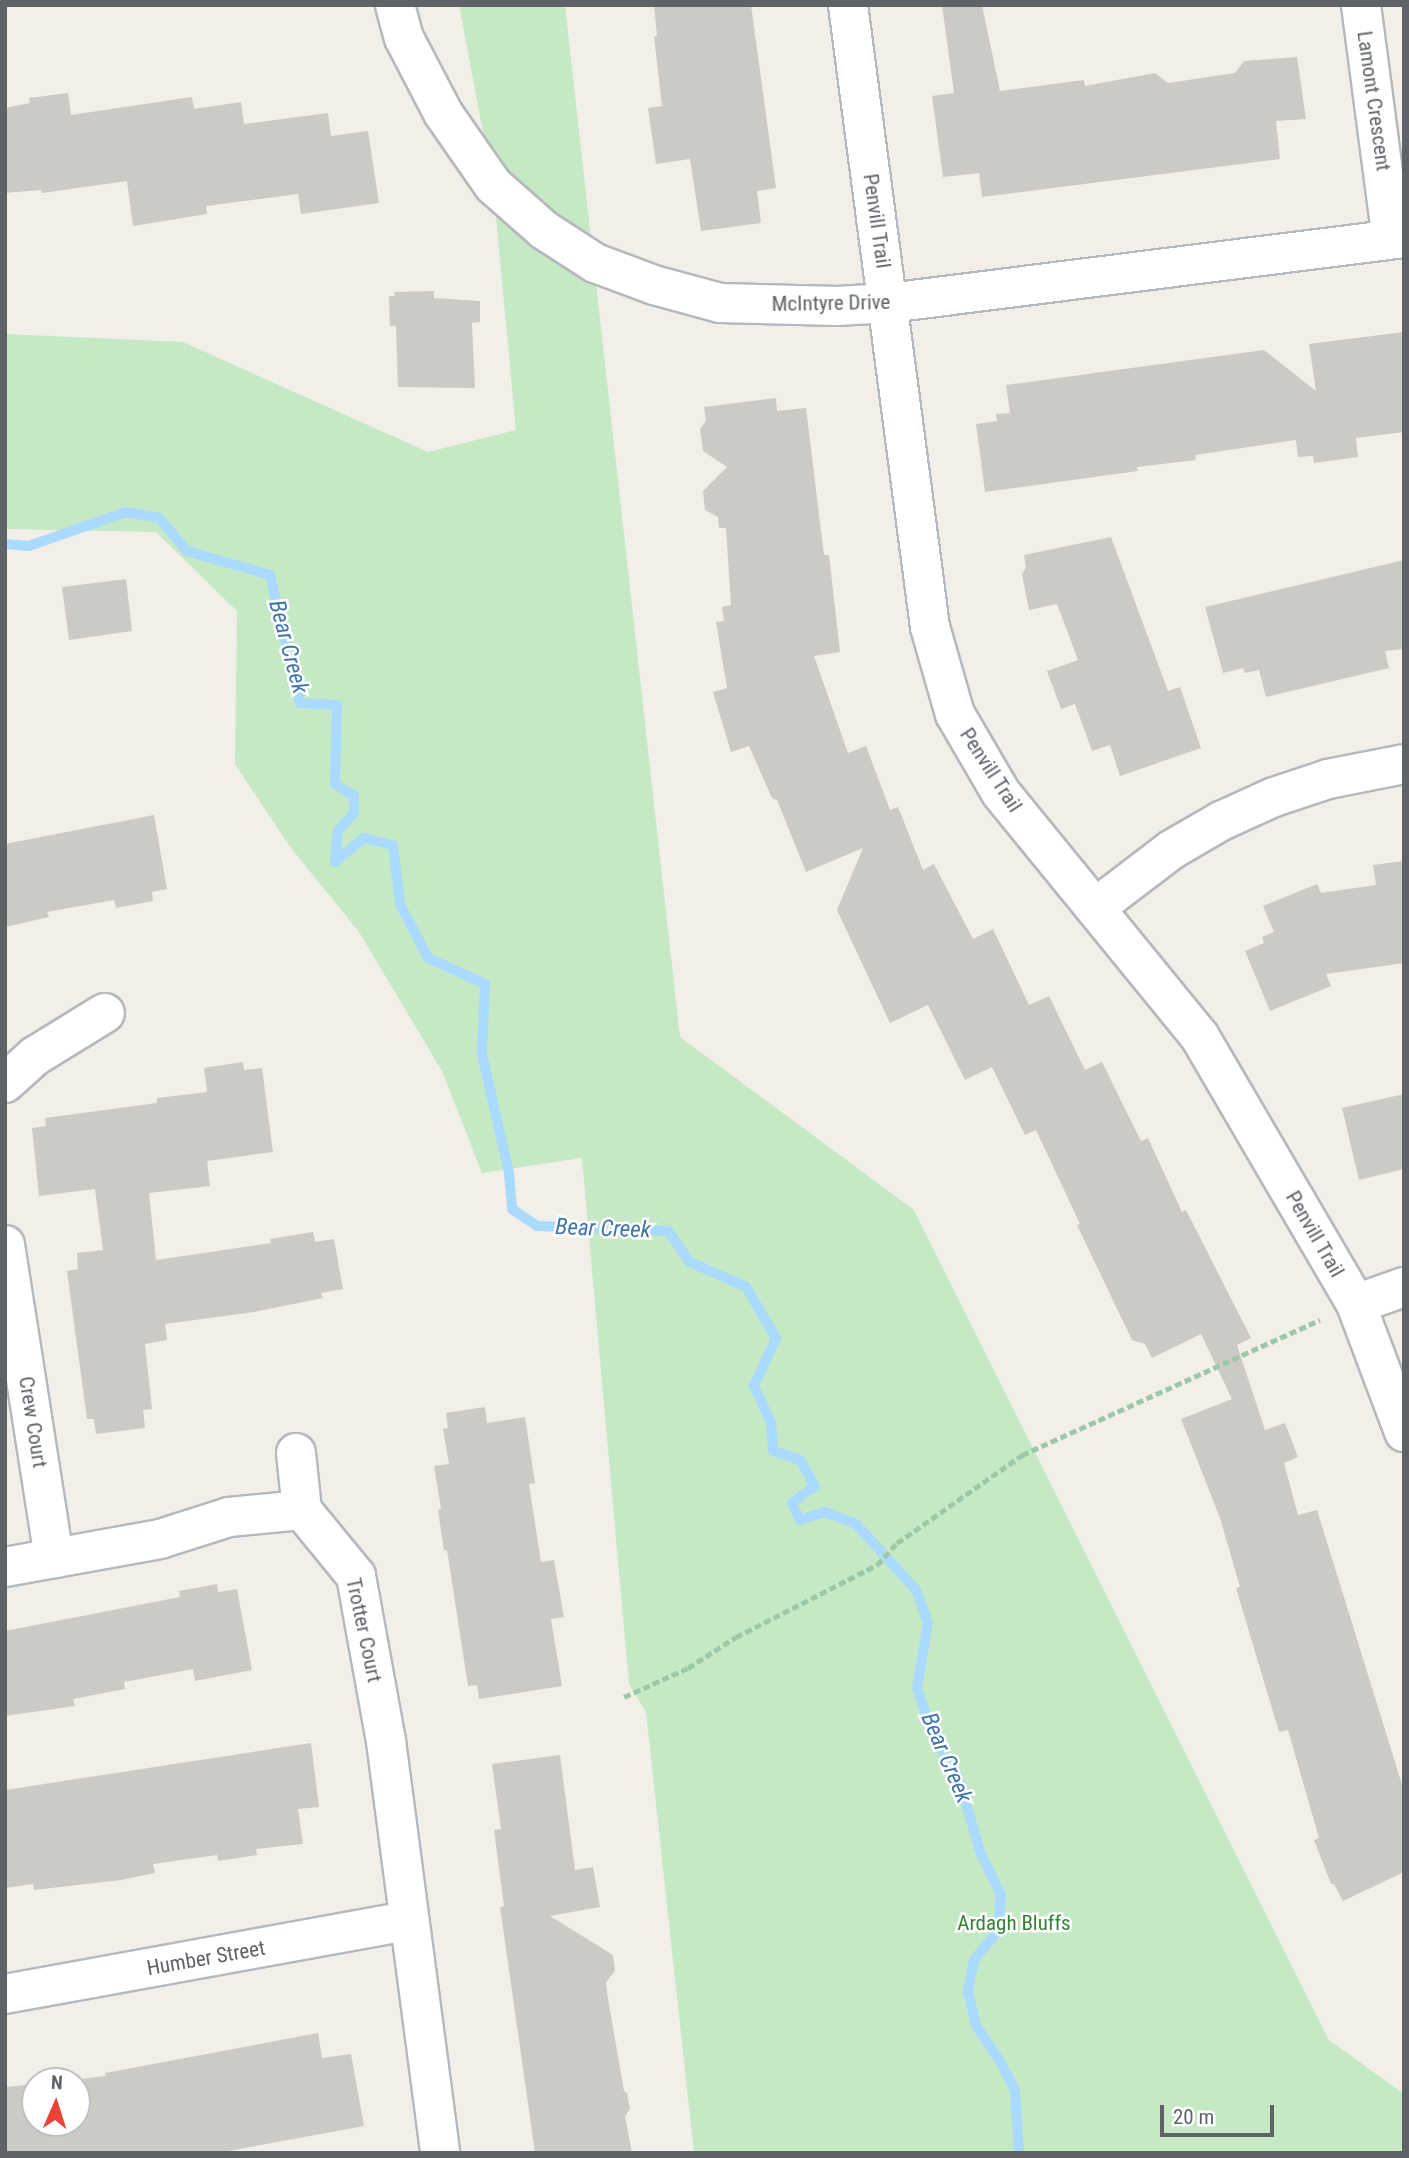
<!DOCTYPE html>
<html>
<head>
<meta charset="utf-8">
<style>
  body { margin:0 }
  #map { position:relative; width:1409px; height:2158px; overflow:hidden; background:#f1efe8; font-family:"Roboto Condensed",sans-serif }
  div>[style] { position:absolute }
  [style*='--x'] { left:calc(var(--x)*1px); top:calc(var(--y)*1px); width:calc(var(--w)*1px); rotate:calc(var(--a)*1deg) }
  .green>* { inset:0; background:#c5e8c5 }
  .stream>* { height:10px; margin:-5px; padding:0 5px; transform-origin:5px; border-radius:5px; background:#aadaff }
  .building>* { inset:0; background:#cccac5 }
  .path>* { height:4.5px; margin-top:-2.25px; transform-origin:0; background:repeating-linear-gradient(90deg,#9cc7a9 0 7px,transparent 0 10.5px) }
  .roads { filter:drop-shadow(2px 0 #b5b8bc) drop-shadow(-2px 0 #b5b8bc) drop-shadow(0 2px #b5b8bc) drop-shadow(0 -2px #b5b8bc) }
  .minor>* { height:38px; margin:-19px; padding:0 19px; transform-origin:19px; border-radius:19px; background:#fff }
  span { translate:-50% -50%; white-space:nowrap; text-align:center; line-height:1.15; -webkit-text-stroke:5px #fff; paint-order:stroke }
  .street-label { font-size:21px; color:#5f6368 }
  .park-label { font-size:21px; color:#348238 }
  .water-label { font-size:23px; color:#4174aa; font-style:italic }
  .frame { position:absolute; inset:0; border:7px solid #5f6368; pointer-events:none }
  .north { position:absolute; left:21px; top:2067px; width:70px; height:70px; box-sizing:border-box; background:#fff; border:2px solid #bfc1c3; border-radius:50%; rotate:3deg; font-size:19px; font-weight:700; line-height:28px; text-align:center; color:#5f6368 }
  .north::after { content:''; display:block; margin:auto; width:24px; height:32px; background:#ea4335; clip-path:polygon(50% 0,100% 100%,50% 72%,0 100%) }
  .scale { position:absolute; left:1160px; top:2105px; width:114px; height:32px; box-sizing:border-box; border:4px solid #5f6368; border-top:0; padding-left:9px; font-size:21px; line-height:24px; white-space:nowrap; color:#5f6368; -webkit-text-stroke:5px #fff; paint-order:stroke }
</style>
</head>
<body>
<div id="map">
  <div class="green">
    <i style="clip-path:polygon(459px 5px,565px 5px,680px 1037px,914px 1210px,1329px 2040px,1404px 2094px,1404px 2153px,694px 2153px,646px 1712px,629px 1684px,582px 1158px,482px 1173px,442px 1071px,359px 932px,291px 848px,235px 764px,237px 611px,156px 532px,5px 529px,5px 334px,183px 342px,428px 452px,516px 430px,493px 185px)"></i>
  </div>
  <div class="stream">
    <i style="--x:5;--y:544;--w:24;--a:5"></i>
    <i style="--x:29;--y:546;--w:103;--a:-19.3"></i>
    <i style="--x:126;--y:512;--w:34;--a:10"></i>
    <i style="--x:159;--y:518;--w:43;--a:49.7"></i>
    <i style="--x:187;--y:551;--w:86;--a:16.1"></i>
    <i style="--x:270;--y:575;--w:131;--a:76.8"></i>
    <i style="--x:300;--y:703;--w:37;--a:3"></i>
    <i style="--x:337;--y:705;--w:79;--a:91.5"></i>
    <i style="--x:335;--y:784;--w:22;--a:32"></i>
    <i style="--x:354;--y:796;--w:17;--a:90"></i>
    <i style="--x:354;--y:813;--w:24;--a:132"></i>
    <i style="--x:338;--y:831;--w:31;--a:96"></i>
    <i style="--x:335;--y:862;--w:38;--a:-40"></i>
    <i style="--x:364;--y:838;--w:30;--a:14"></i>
    <i style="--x:393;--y:845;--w:59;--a:83.2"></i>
    <i style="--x:400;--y:904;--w:61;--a:62.6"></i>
    <i style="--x:428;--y:958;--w:63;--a:24.5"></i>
    <i style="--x:485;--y:984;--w:70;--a:92.5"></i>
    <i style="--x:482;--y:1054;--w:122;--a:77.2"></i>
    <i style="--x:509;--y:1173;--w:36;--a:85"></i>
    <i style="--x:512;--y:1209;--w:30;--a:34"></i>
    <i style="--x:537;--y:1226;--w:131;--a:2.2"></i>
    <i style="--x:668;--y:1231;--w:38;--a:55"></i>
    <i style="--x:690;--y:1262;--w:61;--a:24.1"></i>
    <i style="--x:746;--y:1287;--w:59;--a:59.5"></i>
    <i style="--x:776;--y:1338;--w:53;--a:114.6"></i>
    <i style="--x:754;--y:1386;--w:40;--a:65"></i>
    <i style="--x:771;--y:1422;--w:29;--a:86"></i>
    <i style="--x:773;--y:1451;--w:28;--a:18"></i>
    <i style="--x:800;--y:1460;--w:30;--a:60"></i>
    <i style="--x:815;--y:1486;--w:29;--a:144"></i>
    <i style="--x:792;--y:1503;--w:19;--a:65"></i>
    <i style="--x:800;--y:1520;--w:26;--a:-18"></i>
    <i style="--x:825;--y:1512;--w:33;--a:21"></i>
    <i style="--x:856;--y:1524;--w:89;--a:47.7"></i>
    <i style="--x:916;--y:1590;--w:35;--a:70"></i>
    <i style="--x:928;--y:1623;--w:66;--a:99.6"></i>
    <i style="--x:917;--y:1688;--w:51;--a:71.6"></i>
    <i style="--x:933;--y:1736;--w:48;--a:58.6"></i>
    <i style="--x:958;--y:1777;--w:80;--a:73.4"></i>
    <i style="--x:981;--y:1854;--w:46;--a:64"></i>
    <i style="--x:1001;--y:1895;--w:36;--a:95"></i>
    <i style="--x:998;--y:1931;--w:38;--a:130"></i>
    <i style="--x:974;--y:1960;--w:33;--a:101"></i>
    <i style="--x:968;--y:1992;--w:36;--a:76"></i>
    <i style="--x:977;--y:2027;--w:41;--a:55.9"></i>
    <i style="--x:1000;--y:2061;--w:34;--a:63"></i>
    <i style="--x:1015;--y:2091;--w:62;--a:86.3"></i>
  </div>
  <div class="building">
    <i style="clip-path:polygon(654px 5px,751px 5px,776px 188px,757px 191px,761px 223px,701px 231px,690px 159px,656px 164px,648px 108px,662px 106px,654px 37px,657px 36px)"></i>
    <i style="clip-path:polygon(942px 5px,982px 5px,1000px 91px,1084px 80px,1085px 86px,1155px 73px,1168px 83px,1235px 73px,1244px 61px,1297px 57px,1306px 119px,1276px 121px,1280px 159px,982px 197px,979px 173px,943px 177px,932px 96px,954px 93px)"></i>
    <i style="clip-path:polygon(68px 93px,71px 115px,192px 97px,194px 109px,241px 102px,244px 124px,328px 113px,331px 136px,368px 131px,379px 203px,301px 214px,298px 194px,206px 206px,207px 214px,133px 226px,127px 181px,42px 193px,41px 190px,5px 193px,5px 108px,30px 103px,29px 98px)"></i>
    <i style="clip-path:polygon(434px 291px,434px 298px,480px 301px,480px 322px,472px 323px,475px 388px,398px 387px,396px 326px,390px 326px,389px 296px,395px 296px,394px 292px)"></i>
    <i style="clip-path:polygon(1404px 332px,1404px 432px,1356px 438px,1358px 457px,1314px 463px,1313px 456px,1298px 457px,1296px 440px,1195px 455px,1196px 460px,1137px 467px,1138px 471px,985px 492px,976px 424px,997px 421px,996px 414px,1010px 413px,1006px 385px,1264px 350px,1316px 391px,1309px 344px)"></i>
    <i style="clip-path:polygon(776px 398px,777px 411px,806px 408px,824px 555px,829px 555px,840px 652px,814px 656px,848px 753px,866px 746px,890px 810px,898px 807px,923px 870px,934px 864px,973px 939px,993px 929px,1029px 1005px,1049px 996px,1085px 1070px,1102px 1062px,1141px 1141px,1148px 1138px,1182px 1212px,1186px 1210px,1251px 1338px,1237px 1345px,1265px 1430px,1285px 1423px,1298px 1457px,1284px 1463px,1298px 1515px,1317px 1510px,1404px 1791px,1404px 1872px,1343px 1901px,1334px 1884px,1331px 1884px,1314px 1840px,1319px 1838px,1288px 1730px,1279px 1732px,1236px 1588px,1240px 1587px,1220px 1518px,1181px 1419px,1232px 1399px,1201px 1334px,1152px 1358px,1145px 1344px,1132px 1340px,1077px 1225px,1080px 1224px,1036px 1130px,1025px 1135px,992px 1067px,965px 1080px,928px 1005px,890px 1023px,837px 910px,863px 848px,806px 872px,777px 800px,772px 798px,749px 746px,731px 752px,713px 692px,727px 688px,716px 622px,724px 621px,722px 607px,731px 605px,726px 528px,719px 528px,718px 517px,705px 510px,703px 491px,727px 467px,703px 451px,700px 429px,706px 421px,704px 407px)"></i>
    <i style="clip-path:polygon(1111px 537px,1168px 691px,1180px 687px,1201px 748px,1120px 776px,1110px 745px,1092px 751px,1075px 704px,1061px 709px,1047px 671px,1078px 660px,1057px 604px,1029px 610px,1022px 574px,1026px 567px,1024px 555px)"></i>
    <i style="clip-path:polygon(1404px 560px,1404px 649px,1385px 651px,1389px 668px,1266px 697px,1259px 670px,1245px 673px,1243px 668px,1223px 673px,1205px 607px)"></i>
    <i style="clip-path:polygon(126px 579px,132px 631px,69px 640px,62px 587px)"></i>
    <i style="clip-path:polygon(154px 815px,167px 889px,152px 892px,153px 901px,116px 908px,114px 900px,47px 912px,49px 917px,5px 927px,5px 844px)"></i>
    <i style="clip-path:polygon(1404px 861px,1404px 963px,1326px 974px,1331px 986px,1270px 1011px,1245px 951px,1264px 943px,1262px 937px,1274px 932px,1263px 906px,1317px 884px,1321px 893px,1376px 885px,1373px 865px)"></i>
    <i style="clip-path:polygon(243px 1062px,244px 1070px,262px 1068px,273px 1152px,207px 1161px,210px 1186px,149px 1193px,156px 1260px,271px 1243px,270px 1239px,313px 1232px,315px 1242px,334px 1239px,343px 1289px,321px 1293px,323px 1298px,254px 1312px,165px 1324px,167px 1340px,145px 1344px,152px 1409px,143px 1410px,145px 1428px,96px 1434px,94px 1419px,87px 1419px,67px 1271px,78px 1269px,77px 1253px,103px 1250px,95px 1189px,39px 1196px,32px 1128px,46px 1126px,45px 1118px,157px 1103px,157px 1098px,207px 1092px,204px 1068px)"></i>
    <i style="clip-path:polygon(1404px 1094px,1404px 1169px,1359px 1180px,1342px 1108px)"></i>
    <i style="clip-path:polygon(485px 1407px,487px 1423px,525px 1417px,535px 1483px,529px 1484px,541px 1562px,554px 1560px,564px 1617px,551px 1619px,562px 1686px,479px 1699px,477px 1685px,468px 1686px,447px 1550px,444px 1551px,438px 1510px,441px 1509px,434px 1466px,449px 1464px,443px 1429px,448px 1428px,446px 1413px)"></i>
    <i style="clip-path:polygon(217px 1584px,218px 1592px,237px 1589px,252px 1670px,195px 1681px,193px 1669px,124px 1682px,125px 1689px,73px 1699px,75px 1706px,5px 1716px,5px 1631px,180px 1597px,179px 1591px)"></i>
    <i style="clip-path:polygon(311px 1743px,319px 1807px,298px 1809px,303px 1844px,256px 1849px,257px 1855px,218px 1861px,217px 1855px,153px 1864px,155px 1873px,121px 1880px,34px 1890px,33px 1884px,5px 1888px,5px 1790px)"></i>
    <i style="clip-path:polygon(560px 1755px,575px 1870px,593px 1867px,600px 1907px,550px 1916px,613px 1955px,615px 1971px,606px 1982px,607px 1993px,624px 2091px,627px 2093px,630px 2109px,625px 2116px,632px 2153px,535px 2153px,500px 1907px,504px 1906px,494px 1830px,501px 1829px,492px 1764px)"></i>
    <i style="clip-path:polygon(318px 2033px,322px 2058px,351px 2054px,364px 2126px,218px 2153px,5px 2153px,5px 2087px,35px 2084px,35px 2123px,77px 2123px,77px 2081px,64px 2081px,106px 2076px,105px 2073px)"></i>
  </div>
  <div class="path">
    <i style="--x:624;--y:1697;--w:70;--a:-24.4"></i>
    <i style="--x:688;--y:1668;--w:57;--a:-32.9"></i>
    <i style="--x:736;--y:1637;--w:158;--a:-27.1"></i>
    <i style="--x:877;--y:1565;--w:30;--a:-48"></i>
    <i style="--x:897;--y:1543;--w:153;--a:-35.1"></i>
    <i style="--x:1022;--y:1455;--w:327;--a:-24.4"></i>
  </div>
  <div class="roads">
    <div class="minor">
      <i style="--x:395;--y:5;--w:34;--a:75"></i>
      <i style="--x:404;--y:38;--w:85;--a:62.5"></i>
      <i style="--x:443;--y:113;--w:88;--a:55.2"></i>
      <i style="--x:493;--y:185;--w:68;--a:41.4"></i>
      <i style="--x:544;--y:230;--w:61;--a:32.9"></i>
      <i style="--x:595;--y:263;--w:63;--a:20.4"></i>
      <i style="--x:654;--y:285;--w:68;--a:15.3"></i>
      <i style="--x:720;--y:303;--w:117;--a:1.5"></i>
      <i style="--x:837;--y:306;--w:52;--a:-3.3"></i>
      <i style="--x:889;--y:303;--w:519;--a:-7.19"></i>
      <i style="--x:848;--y:5;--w:627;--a:82.49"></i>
      <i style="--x:930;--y:627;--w:91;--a:74"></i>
      <i style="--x:955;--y:714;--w:91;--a:59.8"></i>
      <i style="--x:1001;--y:793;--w:315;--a:50.8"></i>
      <i style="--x:1200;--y:1037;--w:309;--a:59.7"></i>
      <i style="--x:1356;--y:1304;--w:137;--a:69.4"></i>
      <i style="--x:1361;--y:5;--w:236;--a:82.5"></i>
      <i style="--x:1095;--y:908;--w:96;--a:-37.3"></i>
      <i style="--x:1171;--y:850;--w:58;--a:-30.1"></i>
      <i style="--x:1221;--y:821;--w:58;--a:-24.4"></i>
      <i style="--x:1274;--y:797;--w:57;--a:-18.4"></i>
      <i style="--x:1328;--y:779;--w:77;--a:-11.2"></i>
      <i style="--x:5;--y:1083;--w:40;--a:-42"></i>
      <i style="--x:35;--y:1056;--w:82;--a:-31.6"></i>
      <i style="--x:5;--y:1245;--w:317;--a:81.1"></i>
      <i style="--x:1356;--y:1304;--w:51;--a:-19.5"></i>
      <i style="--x:296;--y:1453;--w:57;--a:84"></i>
      <i style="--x:302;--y:1510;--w:85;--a:50.7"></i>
      <i style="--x:356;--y:1576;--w:168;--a:79.7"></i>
      <i style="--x:386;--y:1741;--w:416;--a:82.5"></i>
      <i style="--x:5;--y:1567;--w:158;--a:-10.2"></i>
      <i style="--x:160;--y:1539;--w:72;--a:-17.7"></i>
      <i style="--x:229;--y:1517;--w:73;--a:-5.5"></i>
      <i style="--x:5;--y:1994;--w:409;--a:-10.3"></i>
    </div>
  </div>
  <div class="street-label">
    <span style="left:1374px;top:101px;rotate:82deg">Lamont Crescent</span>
    <span style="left:877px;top:221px;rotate:82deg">Penvill Trail</span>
    <span style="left:831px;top:303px;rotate:-1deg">McIntyre Drive</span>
    <span style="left:991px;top:770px;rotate:57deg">Penvill Trail</span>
    <span style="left:1315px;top:1234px;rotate:60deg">Penvill Trail</span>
    <span style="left:33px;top:1422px;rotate:81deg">Crew Court</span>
    <span style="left:364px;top:1630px;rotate:78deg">Trotter Court</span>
    <span style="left:206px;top:1958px;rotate:-10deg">Humber Street</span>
  </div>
  <div class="park-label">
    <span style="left:1014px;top:1923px">Ardagh Bluffs</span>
  </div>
  <div class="water-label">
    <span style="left:288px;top:647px;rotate:75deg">Bear Creek</span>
    <span style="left:603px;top:1229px;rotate:2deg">Bear Creek</span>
    <span style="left:946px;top:1758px;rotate:67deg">Bear Creek</span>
  </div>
  <div class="frame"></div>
  <div class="north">N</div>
  <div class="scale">20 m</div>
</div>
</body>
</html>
